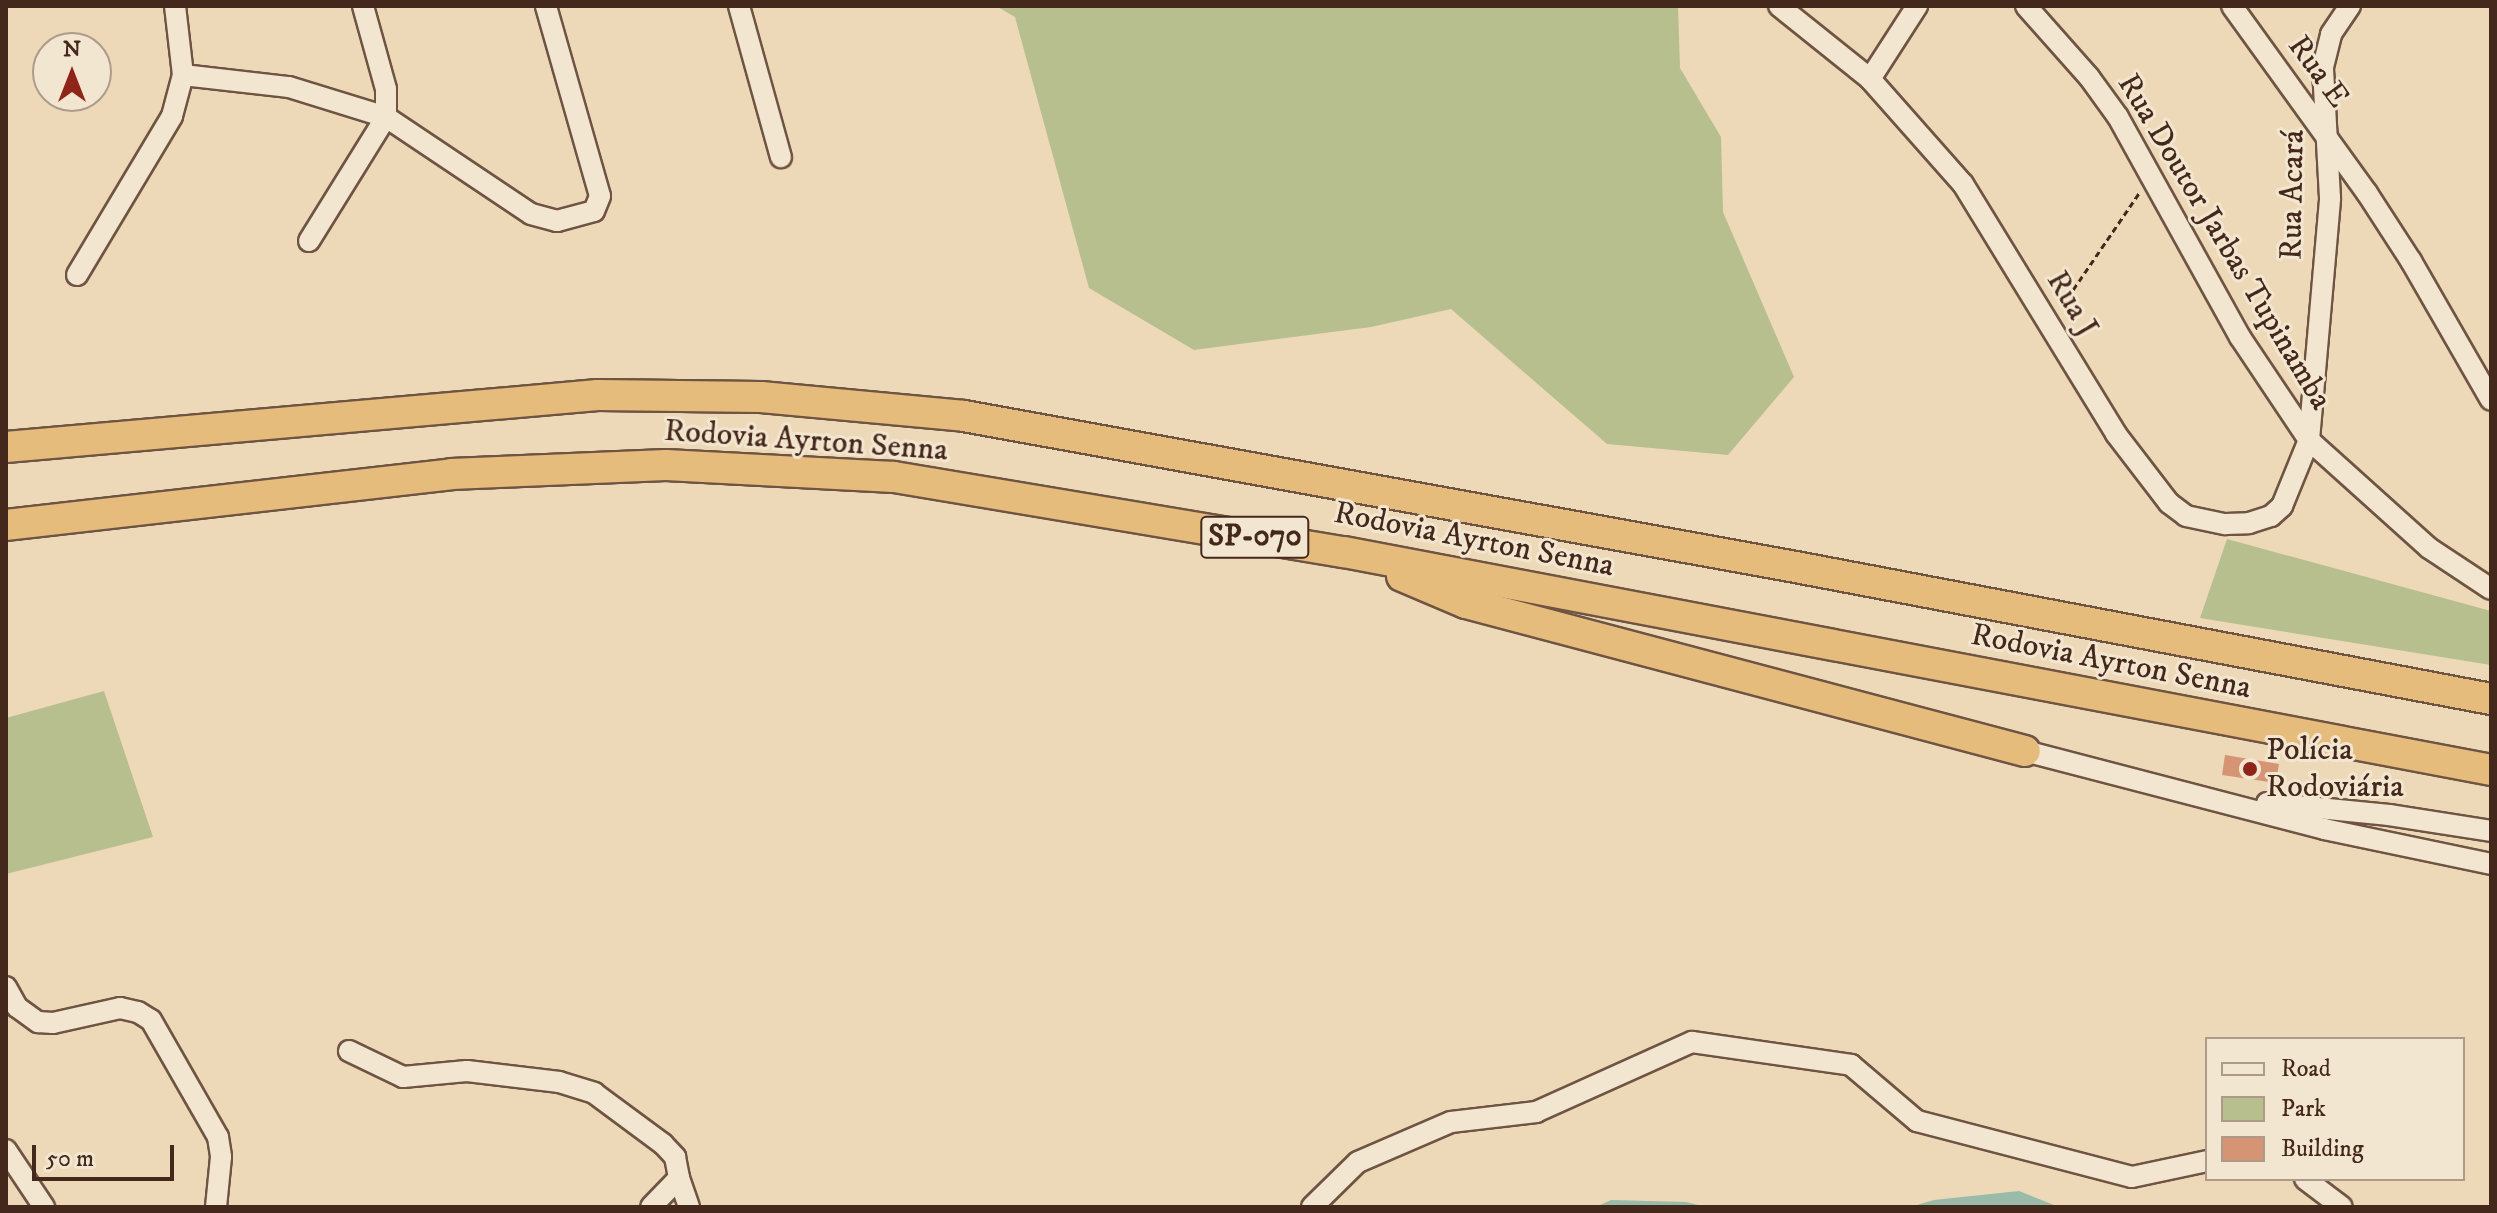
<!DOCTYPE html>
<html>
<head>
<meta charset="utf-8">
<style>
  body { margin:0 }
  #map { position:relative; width:2497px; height:1213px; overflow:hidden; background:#edd9b7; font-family:"IM FELL DW Pica",serif }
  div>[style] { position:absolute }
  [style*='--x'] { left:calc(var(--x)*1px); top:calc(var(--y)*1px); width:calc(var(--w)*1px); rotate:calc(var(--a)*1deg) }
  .green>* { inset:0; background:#b7bf8f }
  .water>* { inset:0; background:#9abaaa }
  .building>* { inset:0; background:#d59474 }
  .path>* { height:3px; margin-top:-1.5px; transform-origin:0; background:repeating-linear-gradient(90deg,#45281c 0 6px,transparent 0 10px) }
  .roads { filter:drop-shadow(2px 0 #6f5443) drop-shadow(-2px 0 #6f5443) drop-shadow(0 2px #6f5443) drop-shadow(0 -2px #6f5443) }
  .minor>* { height:20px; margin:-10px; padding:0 10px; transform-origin:10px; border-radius:10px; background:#f3e6d0 }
  .highway>* { height:30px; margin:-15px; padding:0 15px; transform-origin:15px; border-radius:15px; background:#e6bc7c }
  .dots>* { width:22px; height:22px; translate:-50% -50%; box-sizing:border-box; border:4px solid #f3e6d0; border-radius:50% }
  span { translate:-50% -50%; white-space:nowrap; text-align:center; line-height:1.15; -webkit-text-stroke:6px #f3e6d0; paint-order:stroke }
  .shield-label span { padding:2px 6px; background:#f3e6d0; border:2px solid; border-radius:6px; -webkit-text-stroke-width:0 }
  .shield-label { font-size:30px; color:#45281c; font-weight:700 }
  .street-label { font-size:32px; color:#45281c }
  .poi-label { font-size:32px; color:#45281c }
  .left { translate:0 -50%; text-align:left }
  .frame { position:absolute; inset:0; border:8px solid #45281c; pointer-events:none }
  .legend { position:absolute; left:2205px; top:1037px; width:260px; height:144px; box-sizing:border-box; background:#f3e6d0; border:2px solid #ad9a88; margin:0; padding:10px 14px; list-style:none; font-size:24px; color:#45281c }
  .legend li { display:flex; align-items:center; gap:16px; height:40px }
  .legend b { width:40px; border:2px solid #ad9a88 }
  .north { position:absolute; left:32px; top:32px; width:80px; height:80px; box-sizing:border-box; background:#f3e6d0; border:2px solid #ad9a88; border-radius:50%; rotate:0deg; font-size:22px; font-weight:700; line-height:32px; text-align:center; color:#45281c }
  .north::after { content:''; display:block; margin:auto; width:28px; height:36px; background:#8f2418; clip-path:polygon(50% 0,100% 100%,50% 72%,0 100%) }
  .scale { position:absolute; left:32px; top:1145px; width:142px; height:36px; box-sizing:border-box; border:4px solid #45281c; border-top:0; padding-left:10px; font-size:24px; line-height:28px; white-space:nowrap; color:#45281c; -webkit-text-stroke:6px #f3e6d0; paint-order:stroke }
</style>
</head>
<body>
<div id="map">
  <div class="green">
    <i style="clip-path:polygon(996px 6px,1678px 6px,1680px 68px,1721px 137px,1723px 212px,1794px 377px,1728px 455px,1607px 444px,1451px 309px,1371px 327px,1194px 350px,1089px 288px,1015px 17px)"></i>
    <i style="clip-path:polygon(2227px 539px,2491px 611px,2491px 665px,2200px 618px)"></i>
    <i style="clip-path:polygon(104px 691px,153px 837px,6px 874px,6px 718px)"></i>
  </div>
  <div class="water">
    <i style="clip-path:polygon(2019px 1191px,2059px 1207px,1910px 1207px,1934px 1200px)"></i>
    <i style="clip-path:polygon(1611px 1200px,1686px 1202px,1706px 1207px,1596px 1207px)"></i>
  </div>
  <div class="building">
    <i style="clip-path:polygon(2225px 755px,2279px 764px,2276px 783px,2222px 775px)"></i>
  </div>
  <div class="path">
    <i style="--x:2062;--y:306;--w:137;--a:-55.7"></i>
  </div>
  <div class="roads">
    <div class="minor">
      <i style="--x:739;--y:6;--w:157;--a:74.5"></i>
      <i style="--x:1779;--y:6;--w:117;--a:38.7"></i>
      <i style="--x:1870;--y:79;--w:140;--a:48.5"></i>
      <i style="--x:1963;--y:184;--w:293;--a:58.5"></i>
      <i style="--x:2116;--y:434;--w:87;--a:52.5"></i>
      <i style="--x:2169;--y:503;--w:21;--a:37"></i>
      <i style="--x:2186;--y:516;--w:40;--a:12"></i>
      <i style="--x:2225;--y:524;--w:24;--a:-2"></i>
      <i style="--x:2249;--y:523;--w:23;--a:-18"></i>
      <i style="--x:2271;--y:516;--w:15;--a:-42"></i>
      <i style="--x:2282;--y:506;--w:71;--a:-67.8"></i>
      <i style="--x:2309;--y:440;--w:243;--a:-85"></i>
      <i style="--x:2330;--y:198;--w:131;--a:-93.1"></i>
      <i style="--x:2323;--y:67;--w:34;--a:-76"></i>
      <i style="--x:2331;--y:34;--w:34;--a:-56"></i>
      <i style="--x:2026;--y:6;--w:95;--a:48.4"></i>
      <i style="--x:2089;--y:77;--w:49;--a:54.1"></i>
      <i style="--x:2118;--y:117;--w:252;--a:61"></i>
      <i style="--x:2240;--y:337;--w:124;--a:56.2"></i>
      <i style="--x:2309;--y:440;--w:161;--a:42"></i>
      <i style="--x:2429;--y:548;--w:74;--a:33.5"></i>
      <i style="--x:2232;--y:6;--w:231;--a:54.2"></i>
      <i style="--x:2367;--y:193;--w:81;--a:57.1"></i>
      <i style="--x:2411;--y:261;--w:160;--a:60.1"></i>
      <i style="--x:183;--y:75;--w:107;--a:6.5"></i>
      <i style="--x:289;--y:87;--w:102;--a:17.2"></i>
      <i style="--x:386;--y:117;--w:174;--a:33.8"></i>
      <i style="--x:531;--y:214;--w:27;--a:15"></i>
      <i style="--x:557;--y:221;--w:38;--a:-15"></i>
      <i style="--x:594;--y:211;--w:16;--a:-68"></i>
      <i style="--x:600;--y:196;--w:198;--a:-105.9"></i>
      <i style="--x:1870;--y:79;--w:87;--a:-57.2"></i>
      <i style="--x:309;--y:241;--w:146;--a:-58.2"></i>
      <i style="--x:386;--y:117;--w:28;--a:-90"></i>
      <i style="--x:386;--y:89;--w:86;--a:-105.5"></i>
      <i style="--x:77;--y:275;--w:185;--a:-59.1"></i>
      <i style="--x:172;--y:116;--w:42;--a:-75"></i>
      <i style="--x:183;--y:75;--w:69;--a:-96.6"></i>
      <i style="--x:2025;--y:751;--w:309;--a:14.6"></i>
      <i style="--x:2324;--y:829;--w:171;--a:11.8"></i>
      <i style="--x:2267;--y:803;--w:123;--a:5.6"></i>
      <i style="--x:2389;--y:815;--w:103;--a:8.9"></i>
      <i style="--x:6;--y:987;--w:23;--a:61"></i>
      <i style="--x:17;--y:1007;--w:26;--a:36"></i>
      <i style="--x:38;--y:1022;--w:15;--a:4"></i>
      <i style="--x:53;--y:1023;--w:69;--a:-12.6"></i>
      <i style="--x:120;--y:1008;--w:18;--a:13"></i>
      <i style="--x:138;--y:1012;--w:15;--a:32"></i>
      <i style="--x:151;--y:1020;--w:135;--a:60.2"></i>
      <i style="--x:218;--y:1137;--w:20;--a:81"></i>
      <i style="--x:221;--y:1157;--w:50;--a:95.7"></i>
      <i style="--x:349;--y:1051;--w:60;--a:25.7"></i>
      <i style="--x:403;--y:1077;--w:64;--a:-5.4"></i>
      <i style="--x:467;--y:1071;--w:93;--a:6.8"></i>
      <i style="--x:559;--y:1082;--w:37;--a:17"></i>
      <i style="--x:594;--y:1093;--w:86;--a:36.5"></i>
      <i style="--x:663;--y:1144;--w:18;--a:47"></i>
      <i style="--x:675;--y:1157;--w:21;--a:79"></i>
      <i style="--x:679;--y:1178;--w:40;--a:134"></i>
      <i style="--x:6;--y:1150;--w:69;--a:56.3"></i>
      <i style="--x:679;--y:1178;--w:31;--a:71"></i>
      <i style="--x:2305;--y:1179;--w:46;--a:37.1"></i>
      <i style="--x:1312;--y:1207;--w:64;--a:-44.4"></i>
      <i style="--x:1358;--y:1162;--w:101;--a:-23.3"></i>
      <i style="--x:1451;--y:1122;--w:86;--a:-6.7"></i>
      <i style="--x:1536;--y:1112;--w:171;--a:-24.2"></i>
      <i style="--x:1692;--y:1042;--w:161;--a:8.2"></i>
      <i style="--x:1851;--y:1065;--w:87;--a:40.3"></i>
      <i style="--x:1917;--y:1121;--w:222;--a:14.6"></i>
      <i style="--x:2132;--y:1177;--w:77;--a:-12"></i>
    </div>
    <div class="highway">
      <i style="--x:6;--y:447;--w:594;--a:-5.02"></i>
      <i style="--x:598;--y:395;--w:163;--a:0.7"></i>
      <i style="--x:761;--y:397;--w:204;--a:5.3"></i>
      <i style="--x:964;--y:416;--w:851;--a:10.29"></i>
      <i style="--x:1801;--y:568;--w:702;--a:10.75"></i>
      <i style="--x:6;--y:525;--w:448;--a:-6.5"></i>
      <i style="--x:451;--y:474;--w:215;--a:-2.4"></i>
      <i style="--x:666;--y:465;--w:228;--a:3"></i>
      <i style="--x:894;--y:477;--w:456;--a:9.5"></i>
      <i style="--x:1344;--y:552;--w:1168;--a:10.76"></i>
      <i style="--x:1402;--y:576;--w:69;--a:22.9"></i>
      <i style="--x:1466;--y:603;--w:578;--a:14.83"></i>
    </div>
  </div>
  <div class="dots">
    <i style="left:2250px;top:769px;background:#8f2418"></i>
  </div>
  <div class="shield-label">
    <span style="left:1255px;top:537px">SP-070</span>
  </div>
  <div class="street-label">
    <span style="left:2318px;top:72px;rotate:54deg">Rua E</span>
    <span style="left:2293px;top:195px;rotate:-89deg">Rua Acará</span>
    <span style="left:2224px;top:242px;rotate:59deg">Rua Doutor Jarbas Tupinamba</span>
    <span style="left:2072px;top:304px;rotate:59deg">Rua J</span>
    <span style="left:806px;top:441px;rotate:4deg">Rodovia Ayrton Senna</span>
    <span style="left:1474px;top:540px;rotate:11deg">Rodovia Ayrton Senna</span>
    <span style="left:2111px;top:662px;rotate:11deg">Rodovia Ayrton Senna</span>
  </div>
  <div class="poi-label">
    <span class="left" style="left:2266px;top:769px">Polícia<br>Rodoviária</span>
  </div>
  <div class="frame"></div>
  <ul class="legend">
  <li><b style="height:10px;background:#f3e6d0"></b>Road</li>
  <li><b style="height:22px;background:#b7bf8f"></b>Park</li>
  <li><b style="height:22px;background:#d59474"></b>Building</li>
  </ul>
  <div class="north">N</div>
  <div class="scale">50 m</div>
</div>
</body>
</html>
